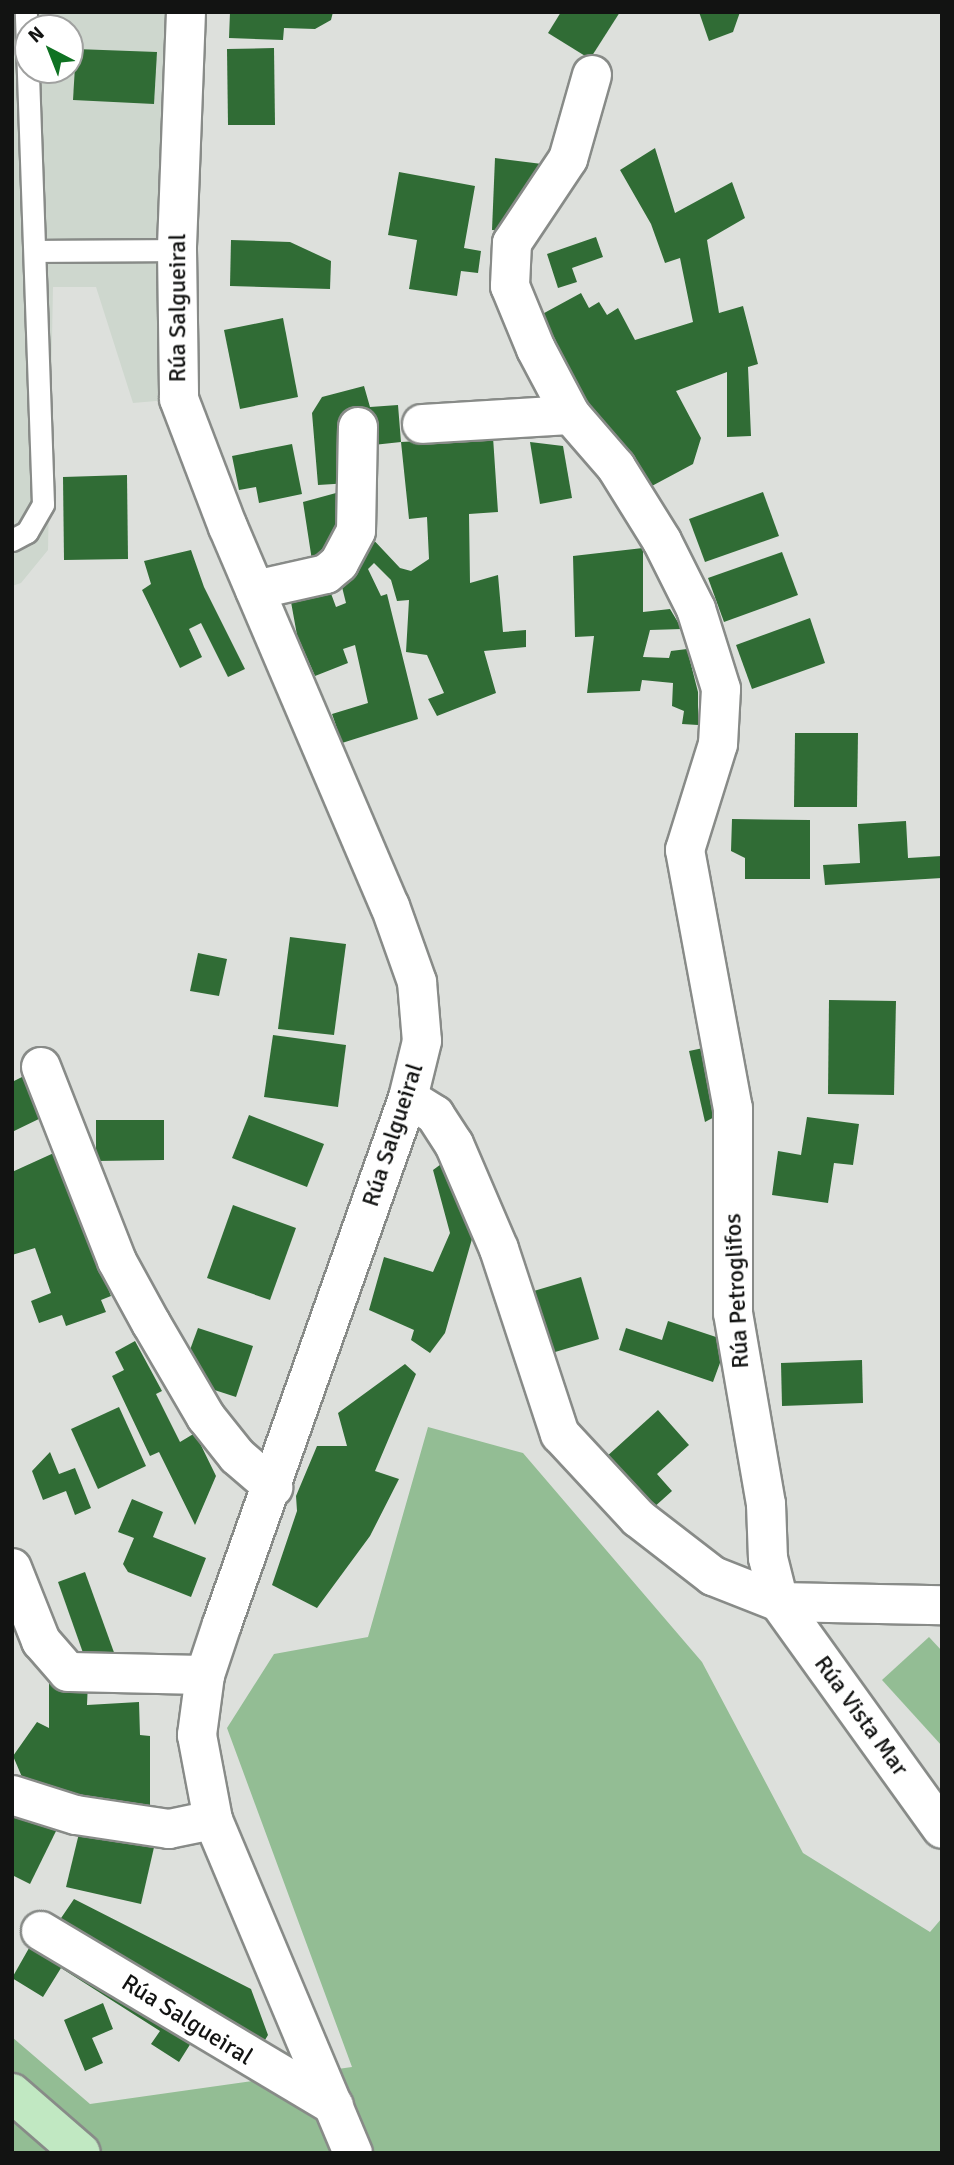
<!DOCTYPE html>
<html>
<head>
<meta charset="utf-8">
<style>
  body { margin:0 }
  #map { position:relative; width:954px; height:2165px; overflow:hidden; background:#dde0dc; font-family:Signika,sans-serif }
  div>[style] { position:absolute }
  [style*='--x'] { left:calc(var(--x)*1px); top:calc(var(--y)*1px); width:calc(var(--w)*1px); rotate:calc(var(--a)*1deg) }
  .built>* { inset:0; background:#ced7ce }
  .green>* { inset:0; background:#93bd94 }
  .building>* { inset:0; background:#306c35 }
  .roads { filter:drop-shadow(2px 0 #888b88) drop-shadow(-2px 0 #888b88) drop-shadow(0 2px #888b88) drop-shadow(0 -2px #888b88) }
  .service>* { height:21px; margin:-10.5px; padding:0 10.5px; transform-origin:10.5px; border-radius:10.5px; background:#fff }
  .minor>* { height:38px; margin:-19px; padding:0 19px; transform-origin:19px; border-radius:19px; background:#fff }
  .tertiary>* { height:38px; margin:-19px; padding:0 19px; transform-origin:19px; border-radius:19px; background:#fff }
  .primary>* { height:38px; margin:-19px; padding:0 19px; transform-origin:19px; border-radius:19px; background:#c1e8c2 }
  span { translate:-50% -50%; white-space:nowrap; text-align:center; line-height:1.15; -webkit-text-stroke:7px #fff; paint-order:stroke }
  .street-label { font-size:24px; color:#121312 }
  .frame { position:absolute; inset:0; border:14px solid #121312; pointer-events:none }
  .north { position:absolute; left:14px; top:14px; width:70px; height:70px; box-sizing:border-box; background:#fff; border:2px solid #a0a1a0; border-radius:50%; rotate:318deg; font-size:19px; font-weight:700; line-height:28px; text-align:center; color:#121312 }
  .north::after { content:''; display:block; margin:auto; width:24px; height:32px; background:#0f7222; clip-path:polygon(50% 0,100% 100%,50% 72%,0 100%) }
</style>
</head>
<body>
<div id="map">
  <div class="built">
    <i style="clip-path:polygon(evenodd,12px 12px,186px 12px,179px 399px,133px 403px,96px 287px,53px 287px,48px 550px,21px 583px,12px 586px,12px 12px,28px 28px,70px 28px,70px 70px,28px 70px,28px 28px)"></i>
  </div>
  <div class="green">
    <i style="clip-path:polygon(428px 1427px,523px 1453px,702px 1662px,803px 1853px,930px 1932px,942px 1918px,942px 2153px,12px 2153px,12px 2037px,90px 2104px,352px 2067px,227px 1728px,274px 1654px,368px 1637px)"></i>
    <i style="clip-path:polygon(929px 1637px,942px 1651px,942px 1746px,882px 1680px)"></i>
  </div>
  <div class="building">
    <i style="clip-path:polygon(230px 12px,333px 12px,331px 20px,315px 29px,284px 28px,283px 40px,229px 38px)"></i>
    <i style="clip-path:polygon(561px 12px,620px 12px,590px 59px,548px 33px)"></i>
    <i style="clip-path:polygon(699px 12px,740px 12px,733px 32px,709px 41px)"></i>
    <i style="clip-path:polygon(274px 48px,275px 125px,228px 125px,227px 49px)"></i>
    <i style="clip-path:polygon(76px 49px,157px 52px,154px 104px,73px 100px)"></i>
    <i style="clip-path:polygon(655px 148px,675px 213px,732px 182px,745px 218px,707px 240px,719px 313px,743px 306px,758px 364px,748px 367px,751px 436px,727px 437px,727px 372px,676px 391px,701px 438px,693px 464px,650px 487px,642px 471px,633px 475px,618px 463px,535px 318px,581px 293px,589px 308px,599px 302px,607px 315px,618px 308px,635px 340px,693px 322px,680px 258px,665px 263px,651px 224px,620px 170px)"></i>
    <i style="clip-path:polygon(495px 158px,542px 164px,506px 231px,492px 230px)"></i>
    <i style="clip-path:polygon(399px 172px,475px 186px,464px 248px,481px 251px,478px 273px,461px 271px,457px 296px,409px 289px,417px 240px,388px 235px)"></i>
    <i style="clip-path:polygon(596px 237px,603px 257px,572px 268px,577px 282px,558px 288px,547px 254px)"></i>
    <i style="clip-path:polygon(231px 240px,290px 242px,331px 261px,330px 289px,230px 286px)"></i>
    <i style="clip-path:polygon(283px 318px,298px 397px,240px 409px,224px 330px)"></i>
    <i style="clip-path:polygon(364px 386px,370px 407px,398px 405px,401px 442px,364px 446px,361px 408px,347px 446px,350px 483px,318px 485px,312px 413px,322px 397px)"></i>
    <i style="clip-path:polygon(493px 437px,498px 512px,469px 514px,470px 583px,498px 575px,503px 632px,526px 630px,526px 647px,484px 651px,496px 693px,437px 716px,428px 699px,444px 693px,427px 655px,406px 652px,409px 600px,397px 601px,391px 580px,374px 563px,368px 569px,381px 596px,387px 594px,418px 719px,342px 743px,332px 714px,368px 703px,355px 645px,343px 649px,348px 663px,315px 676px,297px 635px,289px 591px,326px 580px,336px 607px,346px 603px,341px 583px,368px 534px,400px 568px,411px 571px,429px 559px,427px 517px,409px 519px,401px 442px)"></i>
    <i style="clip-path:polygon(530px 442px,563px 446px,572px 498px,540px 504px)"></i>
    <i style="clip-path:polygon(292px 444px,302px 494px,259px 503px,256px 487px,239px 490px,232px 456px)"></i>
    <i style="clip-path:polygon(127px 475px,128px 559px,64px 560px,63px 477px)"></i>
    <i style="clip-path:polygon(763px 492px,779px 536px,705px 562px,689px 519px)"></i>
    <i style="clip-path:polygon(336px 493px,343px 544px,313px 567px,303px 502px)"></i>
    <i style="clip-path:polygon(643px 548px,643px 612px,670px 609px,682px 629px,650px 630px,643px 657px,669px 658px,671px 651px,687px 649px,698px 692px,698px 725px,682px 724px,684px 711px,672px 706px,673px 683px,642px 680px,640px 691px,587px 693px,594px 636px,575px 637px,573px 556px)"></i>
    <i style="clip-path:polygon(191px 550px,204px 587px,245px 669px,228px 677px,201px 623px,189px 629px,202px 657px,180px 668px,142px 590px,151px 584px,144px 561px)"></i>
    <i style="clip-path:polygon(782px 552px,798px 595px,724px 622px,708px 578px)"></i>
    <i style="clip-path:polygon(810px 618px,825px 663px,752px 689px,736px 645px)"></i>
    <i style="clip-path:polygon(795px 733px,858px 733px,857px 807px,794px 807px)"></i>
    <i style="clip-path:polygon(732px 819px,810px 820px,810px 879px,745px 879px,745px 858px,731px 851px)"></i>
    <i style="clip-path:polygon(906px 821px,908px 858px,942px 856px,942px 878px,825px 885px,823px 865px,860px 863px,858px 824px)"></i>
    <i style="clip-path:polygon(290px 937px,346px 944px,334px 1035px,278px 1029px)"></i>
    <i style="clip-path:polygon(198px 953px,227px 959px,219px 996px,190px 991px)"></i>
    <i style="clip-path:polygon(829px 1000px,896px 1001px,894px 1095px,828px 1094px)"></i>
    <i style="clip-path:polygon(273px 1035px,346px 1045px,338px 1107px,264px 1097px)"></i>
    <i style="clip-path:polygon(708px 1047px,722px 1113px,705px 1122px,689px 1051px)"></i>
    <i style="clip-path:polygon(26px 1075px,45px 1116px,12px 1132px,12px 1082px)"></i>
    <i style="clip-path:polygon(249px 1115px,324px 1144px,307px 1187px,232px 1158px)"></i>
    <i style="clip-path:polygon(807px 1117px,859px 1124px,853px 1165px,834px 1163px,828px 1203px,772px 1195px,778px 1151px,801px 1155px)"></i>
    <i style="clip-path:polygon(96px 1120px,164px 1120px,164px 1160px,96px 1161px)"></i>
    <i style="clip-path:polygon(56px 1152px,111px 1296px,101px 1300px,106px 1312px,66px 1326px,62px 1315px,39px 1323px,31px 1301px,51px 1293px,35px 1248px,12px 1255px,12px 1172px)"></i>
    <i style="clip-path:polygon(448px 1159px,474px 1232px,445px 1333px,430px 1353px,411px 1340px,414px 1330px,369px 1310px,384px 1257px,433px 1272px,450px 1233px,433px 1170px)"></i>
    <i style="clip-path:polygon(233px 1205px,296px 1228px,270px 1300px,207px 1278px)"></i>
    <i style="clip-path:polygon(581px 1277px,599px 1339px,545px 1355px,527px 1293px)"></i>
    <i style="clip-path:polygon(668px 1321px,728px 1341px,713px 1382px,619px 1350px,626px 1328px,662px 1340px)"></i>
    <i style="clip-path:polygon(198px 1328px,253px 1346px,236px 1397px,193px 1383px,184px 1366px)"></i>
    <i style="clip-path:polygon(135px 1341px,162px 1391px,156px 1394px,180px 1442px,195px 1433px,216px 1476px,195px 1525px,159px 1452px,150px 1456px,112px 1376px,124px 1370px,115px 1352px)"></i>
    <i style="clip-path:polygon(862px 1360px,863px 1403px,782px 1406px,781px 1363px)"></i>
    <i style="clip-path:polygon(405px 1364px,416px 1374px,375px 1471px,399px 1479px,370px 1536px,317px 1608px,272px 1585px,297px 1511px,296px 1496px,317px 1446px,347px 1446px,338px 1413px)"></i>
    <i style="clip-path:polygon(119px 1407px,146px 1466px,98px 1489px,71px 1429px)"></i>
    <i style="clip-path:polygon(658px 1410px,689px 1445px,657px 1474px,672px 1491px,652px 1509px,605px 1458px)"></i>
    <i style="clip-path:polygon(50px 1452px,59px 1474px,75px 1468px,91px 1508px,75px 1515px,66px 1491px,43px 1500px,32px 1471px)"></i>
    <i style="clip-path:polygon(132px 1499px,163px 1512px,153px 1537px,206px 1558px,191px 1597px,128px 1572px,123px 1564px,134px 1538px,118px 1532px)"></i>
    <i style="clip-path:polygon(85px 1572px,116px 1658px,88px 1667px,58px 1582px)"></i>
    <i style="clip-path:polygon(49px 1681px,88px 1682px,87px 1705px,139px 1702px,140px 1735px,150px 1736px,150px 1806px,89px 1807px,28px 1791px,13px 1756px,37px 1722px,49px 1728px)"></i>
    <i style="clip-path:polygon(12px 1805px,58px 1827px,30px 1884px,12px 1875px)"></i>
    <i style="clip-path:polygon(81px 1825px,155px 1843px,141px 1904px,66px 1887px)"></i>
    <i style="clip-path:polygon(74px 1899px,251px 1989px,268px 2035px,259px 2050px,167px 2000px,174px 1988px,57px 1924px)"></i>
    <i style="clip-path:polygon(37px 1934px,196px 2035px,179px 2062px,151px 2044px,160px 2031px,61px 1968px,43px 1997px,12px 1978px)"></i>
    <i style="clip-path:polygon(103px 2003px,113px 2029px,92px 2038px,103px 2063px,85px 2071px,64px 2020px)"></i>
  </div>
  <div class="roads">
    <div class="service">
      <i style="--x:37;--y:251;--w:140;--a:-0.4"></i>
      <i style="--x:12;--y:540;--w:17;--a:-28"></i>
      <i style="--x:27;--y:532;--w:32;--a:-60"></i>
      <i style="--x:43;--y:504;--w:492;--a:-92"></i>
    </div>
    <div class="minor">
      <i style="--x:592;--y:75;--w:87;--a:105.9"></i>
      <i style="--x:568;--y:159;--w:101;--a:123.7"></i>
      <i style="--x:512;--y:243;--w:43;--a:92.7"></i>
      <i style="--x:510;--y:286;--w:68;--a:67.6"></i>
      <i style="--x:536;--y:349;--w:75;--a:62.1"></i>
      <i style="--x:571;--y:415;--w:69;--a:49.1"></i>
      <i style="--x:616;--y:467;--w:87;--a:58.1"></i>
      <i style="--x:662;--y:541;--w:76;--a:63.4"></i>
      <i style="--x:696;--y:609;--w:84;--a:72.6"></i>
      <i style="--x:721;--y:689;--w:55;--a:93.1"></i>
      <i style="--x:718;--y:744;--w:111;--a:107.3"></i>
      <i style="--x:685;--y:850;--w:262;--a:79.5"></i>
      <i style="--x:733;--y:1108;--w:205;--a:90"></i>
      <i style="--x:733;--y:1313;--w:194;--a:80.2"></i>
      <i style="--x:766;--y:1504;--w:54;--a:87.9"></i>
      <i style="--x:768;--y:1558;--w:45;--a:76"></i>
      <i style="--x:779;--y:1602;--w:279;--a:54.3"></i>
      <i style="--x:422;--y:424;--w:149;--a:-3.5"></i>
      <i style="--x:255;--y:590;--w:73;--a:-12.7"></i>
      <i style="--x:326;--y:574;--w:17;--a:-40"></i>
      <i style="--x:339;--y:563;--w:36;--a:-62"></i>
      <i style="--x:356;--y:531;--w:104;--a:-88.9"></i>
      <i style="--x:41;--y:1067;--w:208;--a:68.6"></i>
      <i style="--x:117;--y:1261;--w:71;--a:61.3"></i>
      <i style="--x:151;--y:1323;--w:109;--a:59.7"></i>
      <i style="--x:206;--y:1417;--w:50;--a:51.5"></i>
      <i style="--x:237;--y:1456;--w:48;--a:40.7"></i>
      <i style="--x:408;--y:1098;--w:32;--a:32"></i>
      <i style="--x:435;--y:1115;--w:35;--a:57"></i>
      <i style="--x:454;--y:1144;--w:114;--a:66.8"></i>
      <i style="--x:499;--y:1249;--w:195;--a:71.8"></i>
      <i style="--x:560;--y:1434;--w:115;--a:47.1"></i>
      <i style="--x:638;--y:1518;--w:95;--a:37.7"></i>
      <i style="--x:713;--y:1576;--w:71;--a:21.5"></i>
      <i style="--x:779;--y:1602;--w:163;--a:1.1"></i>
      <i style="--x:12;--y:1568;--w:79;--a:68.3"></i>
      <i style="--x:41;--y:1641;--w:41;--a:48.9"></i>
      <i style="--x:68;--y:1672;--w:137;--a:1.3"></i>
      <i style="--x:12;--y:1795;--w:67;--a:17.4"></i>
      <i style="--x:76;--y:1815;--w:94;--a:8.6"></i>
      <i style="--x:169;--y:1829;--w:45;--a:-11.6"></i>
      <i style="--x:41;--y:1931;--w:341;--a:30.8"></i>
    </div>
    <div class="tertiary">
      <i style="--x:186;--y:12;--w:238;--a:92.2"></i>
      <i style="--x:177;--y:250;--w:149;--a:89.2"></i>
      <i style="--x:179;--y:399;--w:137;--a:69.1"></i>
      <i style="--x:228;--y:527;--w:412;--a:66.9"></i>
      <i style="--x:390;--y:906;--w:81;--a:70.4"></i>
      <i style="--x:417;--y:982;--w:59;--a:85.2"></i>
      <i style="--x:422;--y:1041;--w:59;--a:103.8"></i>
      <i style="--x:408;--y:1098;--w:558;--a:109.47"></i>
      <i style="--x:222;--y:1624;--w:54;--a:108.4"></i>
      <i style="--x:205;--y:1675;--w:61;--a:97.6"></i>
      <i style="--x:197;--y:1735;--w:86;--a:79.3"></i>
      <i style="--x:213;--y:1820;--w:361;--a:67.2"></i>
    </div>
    <div class="primary">
      <i style="--x:12;--y:2093;--w:91;--a:41"></i>
    </div>
  </div>
  <div class="street-label">
    <span style="left:178px;top:308px;rotate:-90deg">Rúa Salgueiral</span>
    <span style="left:393px;top:1135px;rotate:-72deg">Rúa Salgueiral</span>
    <span style="left:737px;top:1291px;rotate:-93deg">Rúa Petroglifos</span>
    <span style="left:861px;top:1716px;rotate:54deg">Rúa Vista Mar</span>
    <span style="left:187px;top:2020px;rotate:32deg">Rúa Salgueiral</span>
  </div>
  <div class="frame"></div>
  <div class="north">N</div>
</div>
</body>
</html>
